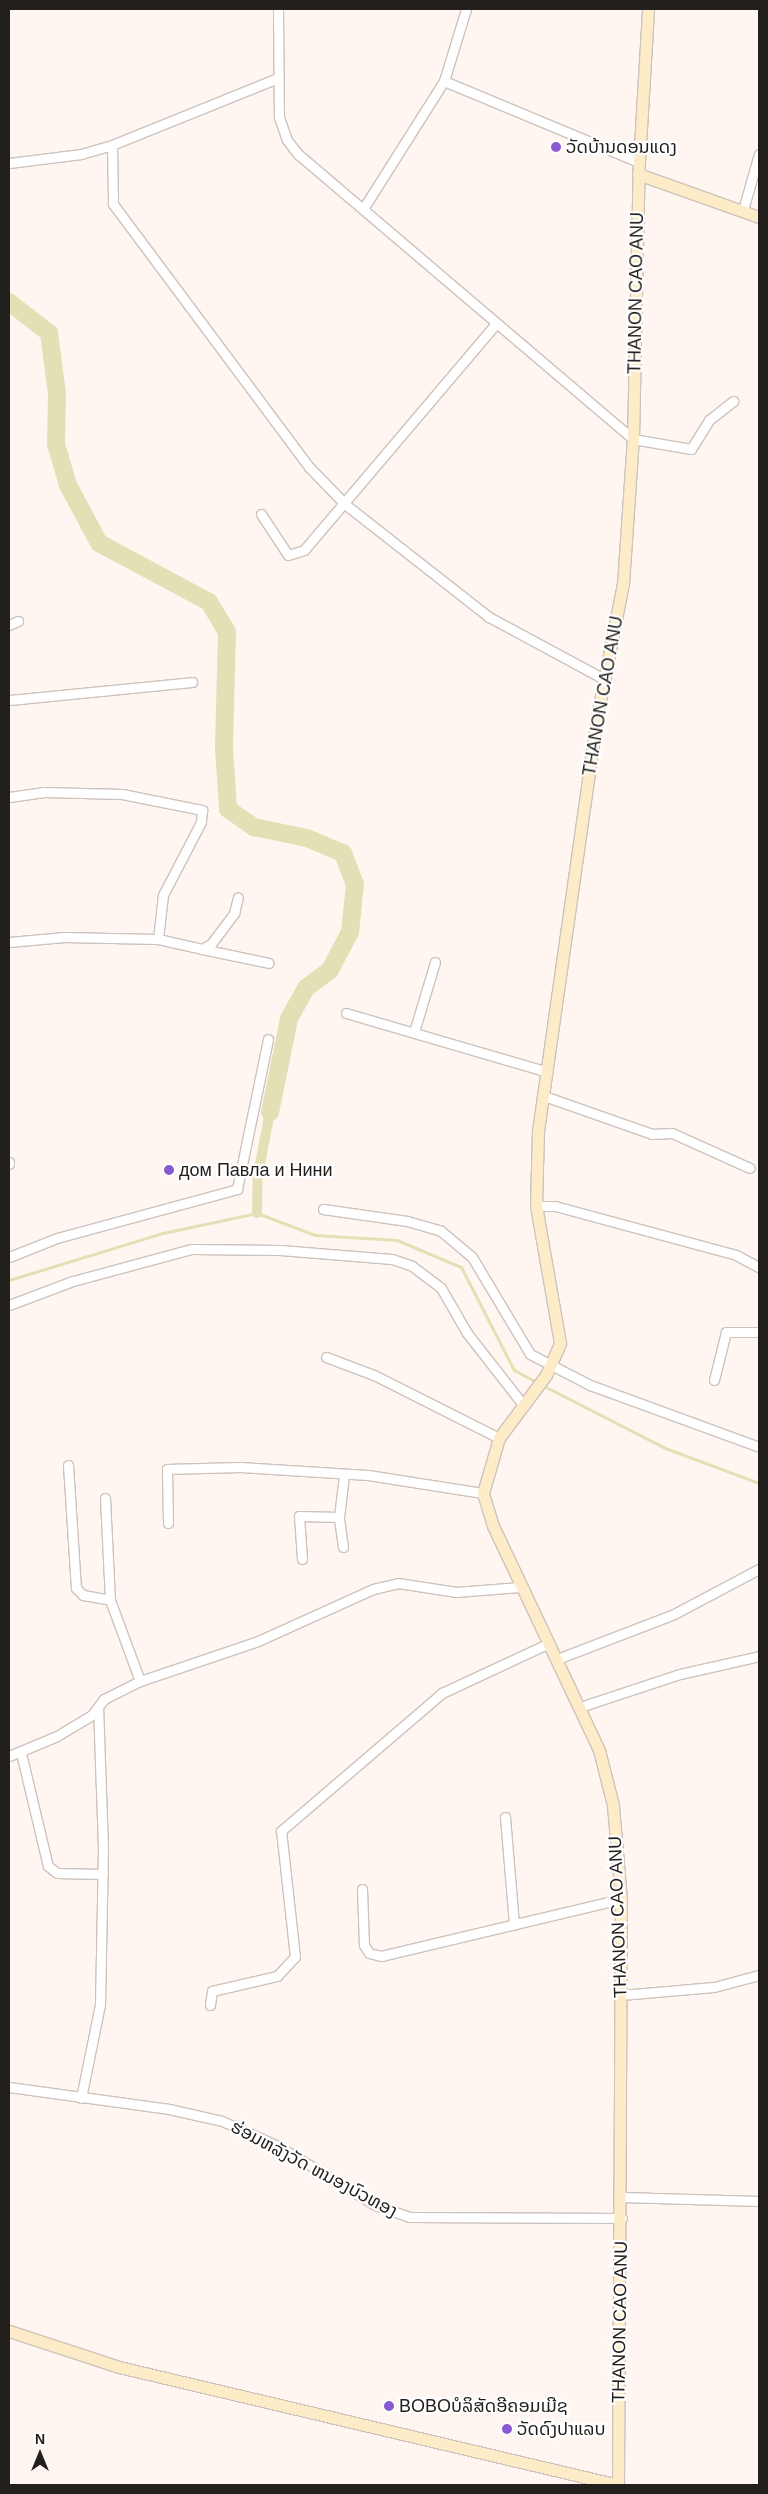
<!DOCTYPE html>
<html>
<head>
<meta charset="utf-8">
<style>
  body { margin:0 }
  #map { position:relative; width:768px; height:2494px; overflow:hidden; background:#fff6f1; font-family:Helvetica,"Noto Sans Lao",sans-serif }
  div>[style] { position:absolute }
  [style*='--x'] { left:calc(var(--x)*1px); top:calc(var(--y)*1px); width:calc(var(--w)*1px); rotate:calc(var(--a)*1deg) }
  .stream>* { height:3px; margin:-1.5px; padding:0 1.5px; transform-origin:1.5px; border-radius:1.5px; background:#e3e0b5 }
  .canal>* { height:10px; margin:-5px; padding:0 5px; transform-origin:5px; border-radius:5px; background:#e3e0b5 }
  .river>* { height:18px; margin:-9px; padding:0 9px; transform-origin:9px; border-radius:9px; background:#e3e0b5 }
  .roads { filter:drop-shadow(1px 0 #cdc3bd) drop-shadow(-1px 0 #cdc3bd) drop-shadow(0 1px #cdc3bd) drop-shadow(0 -1px #cdc3bd) }
  .street>* { height:9px; margin:-4.5px; padding:0 4.5px; transform-origin:4.5px; border-radius:4.5px; background:#fff }
  .secondary>* { height:11px; margin:-5.5px; padding:0 5.5px; transform-origin:5.5px; border-radius:5.5px; background:#feebc7 }
  .dots>* { width:14px; height:14px; translate:-50% -50%; box-sizing:border-box; border:2px solid #fff; border-radius:50% }
  span { translate:-50% -50%; white-space:nowrap; text-align:center; line-height:1.15; -webkit-text-stroke:4.5px #fff; paint-order:stroke }
  .poi-label { font-size:18px; color:#221f1c }
  .left { translate:0 -50%; text-align:left }
  .street-label { font-size:18px; color:#221f1c }
  .frame { position:absolute; inset:0; border:10px solid #221f1c; pointer-events:none }
  .north { position:absolute; left:15px; top:2429px; width:50px; height:50px; -webkit-text-stroke:4px #fff; paint-order:stroke; rotate:0deg; font-size:14px; font-weight:700; line-height:20px; text-align:center; color:#221f1c }
  .north::after { content:''; display:block; margin:auto; width:18px; height:22px; background:#221f1c; clip-path:polygon(50% 0,100% 100%,50% 72%,0 100%) }
</style>
</head>
<body>
<div id="map">
  <div class="stream">
    <i style="--x:9;--y:1280;--w:161;--a:-17"></i>
    <i style="--x:163;--y:1233;--w:96;--a:-12"></i>
    <i style="--x:257;--y:1213;--w:62;--a:20.8"></i>
    <i style="--x:315;--y:1235;--w:82;--a:3.5"></i>
    <i style="--x:397;--y:1240;--w:69;--a:22.9"></i>
    <i style="--x:461;--y:1267;--w:116;--a:62.8"></i>
    <i style="--x:514;--y:1370;--w:26;--a:28"></i>
    <i style="--x:542;--y:1385;--w:138;--a:27.1"></i>
    <i style="--x:665;--y:1448;--w:100;--a:20.4"></i>
  </div>
  <div class="canal">
    <i style="--x:257;--y:1213;--w:39;--a:-89"></i>
    <i style="--x:258;--y:1174;--w:63;--a:-79"></i>
  </div>
  <div class="river">
    <i style="--x:9;--y:302;--w:51;--a:37.8"></i>
    <i style="--x:49;--y:333;--w:62;--a:82.5"></i>
    <i style="--x:57;--y:394;--w:50;--a:91.1"></i>
    <i style="--x:56;--y:444;--w:43;--a:73.7"></i>
    <i style="--x:68;--y:485;--w:66;--a:61.9"></i>
    <i style="--x:99;--y:543;--w:125;--a:28.2"></i>
    <i style="--x:209;--y:602;--w:35;--a:59"></i>
    <i style="--x:227;--y:632;--w:117;--a:91.5"></i>
    <i style="--x:224;--y:749;--w:60;--a:86.2"></i>
    <i style="--x:228;--y:809;--w:32;--a:35"></i>
    <i style="--x:254;--y:827;--w:54;--a:11.7"></i>
    <i style="--x:307;--y:838;--w:39;--a:23"></i>
    <i style="--x:343;--y:853;--w:33;--a:69"></i>
    <i style="--x:355;--y:884;--w:48;--a:95.9"></i>
    <i style="--x:350;--y:932;--w:43;--a:117.8"></i>
    <i style="--x:330;--y:970;--w:30;--a:143"></i>
    <i style="--x:306;--y:988;--w:35;--a:119"></i>
    <i style="--x:289;--y:1019;--w:95;--a:101.5"></i>
  </div>
  <div class="roads">
    <div class="street">
      <i style="--x:278;--y:9;--w:108;--a:89.5"></i>
      <i style="--x:279;--y:117;--w:24;--a:71"></i>
      <i style="--x:287;--y:140;--w:18;--a:52"></i>
      <i style="--x:298;--y:154;--w:440;--a:40.4"></i>
      <i style="--x:633;--y:439;--w:59;--a:9.8"></i>
      <i style="--x:691;--y:449;--w:34;--a:-58"></i>
      <i style="--x:709;--y:420;--w:31;--a:-38"></i>
      <i style="--x:444;--y:81;--w:211;--a:22.6"></i>
      <i style="--x:112;--y:145;--w:59;--a:89"></i>
      <i style="--x:113;--y:204;--w:328;--a:53.3"></i>
      <i style="--x:309;--y:467;--w:53;--a:45.8"></i>
      <i style="--x:346;--y:505;--w:182;--a:38.1"></i>
      <i style="--x:489;--y:617;--w:133;--a:28.3"></i>
      <i style="--x:9;--y:163;--w:73;--a:-7.1"></i>
      <i style="--x:81;--y:154;--w:32;--a:-16"></i>
      <i style="--x:112;--y:145;--w:179;--a:-22"></i>
      <i style="--x:363;--y:209;--w:151;--a:-57.7"></i>
      <i style="--x:444;--y:81;--w:75;--a:-73"></i>
      <i style="--x:743;--y:210;--w:58;--a:-74.1"></i>
      <i style="--x:261;--y:514;--w:49;--a:56.6"></i>
      <i style="--x:288;--y:555;--w:17;--a:-17"></i>
      <i style="--x:304;--y:550;--w:297;--a:-49.7"></i>
      <i style="--x:9;--y:625;--w:10;--a:-24"></i>
      <i style="--x:9;--y:700;--w:184;--a:-5.6"></i>
      <i style="--x:9;--y:797;--w:34;--a:-8"></i>
      <i style="--x:43;--y:792;--w:79;--a:1.5"></i>
      <i style="--x:122;--y:794;--w:82;--a:11.3"></i>
      <i style="--x:202;--y:810;--w:12;--a:95"></i>
      <i style="--x:201;--y:822;--w:82;--a:117.5"></i>
      <i style="--x:163;--y:895;--w:44;--a:96.5"></i>
      <i style="--x:9;--y:942;--w:56;--a:-5.1"></i>
      <i style="--x:65;--y:937;--w:93;--a:1.2"></i>
      <i style="--x:158;--y:939;--w:45;--a:12.8"></i>
      <i style="--x:202;--y:949;--w:10;--a:-29"></i>
      <i style="--x:211;--y:944;--w:39;--a:-53"></i>
      <i style="--x:234;--y:913;--w:16;--a:-76"></i>
      <i style="--x:202;--y:949;--w:68;--a:11.8"></i>
      <i style="--x:346;--y:1013;--w:210;--a:16.3"></i>
      <i style="--x:414;--y:1032;--w:73;--a:-73.3"></i>
      <i style="--x:544;--y:1096;--w:114;--a:19.4"></i>
      <i style="--x:652;--y:1134;--w:20;--a:-3"></i>
      <i style="--x:672;--y:1133;--w:85;--a:24.2"></i>
      <i style="--x:9;--y:1162;--w:2;--a:90"></i>
      <i style="--x:536;--y:1206;--w:19;--a:0"></i>
      <i style="--x:555;--y:1206;--w:188;--a:15.1"></i>
      <i style="--x:736;--y:1255;--w:26;--a:28"></i>
      <i style="--x:323;--y:1209;--w:85;--a:8.1"></i>
      <i style="--x:407;--y:1221;--w:35;--a:16"></i>
      <i style="--x:441;--y:1231;--w:40;--a:40"></i>
      <i style="--x:472;--y:1257;--w:113;--a:59.1"></i>
      <i style="--x:530;--y:1354;--w:68;--a:27.3"></i>
      <i style="--x:590;--y:1385;--w:180;--a:20.1"></i>
      <i style="--x:9;--y:1257;--w:52;--a:-21.6"></i>
      <i style="--x:57;--y:1238;--w:187;--a:-15.2"></i>
      <i style="--x:237;--y:1189;--w:153;--a:-78.3"></i>
      <i style="--x:9;--y:1305;--w:68;--a:-20.6"></i>
      <i style="--x:73;--y:1281;--w:123;--a:-15.1"></i>
      <i style="--x:192;--y:1249;--w:88;--a:0.7"></i>
      <i style="--x:280;--y:1250;--w:112;--a:4.6"></i>
      <i style="--x:392;--y:1259;--w:21;--a:19"></i>
      <i style="--x:412;--y:1266;--w:36;--a:37"></i>
      <i style="--x:441;--y:1288;--w:52;--a:60"></i>
      <i style="--x:467;--y:1333;--w:93;--a:52"></i>
      <i style="--x:326;--y:1357;--w:51;--a:20.6"></i>
      <i style="--x:374;--y:1375;--w:140;--a:26.7"></i>
      <i style="--x:714;--y:1380;--w:49;--a:-76"></i>
      <i style="--x:726;--y:1332;--w:33;--a:0"></i>
      <i style="--x:68;--y:1465;--w:123;--a:86.3"></i>
      <i style="--x:76;--y:1588;--w:10;--a:45"></i>
      <i style="--x:83;--y:1595;--w:27;--a:10"></i>
      <i style="--x:105;--y:1498;--w:102;--a:87.2"></i>
      <i style="--x:110;--y:1600;--w:86;--a:69.7"></i>
      <i style="--x:168;--y:1523;--w:54;--a:-91.1"></i>
      <i style="--x:167;--y:1469;--w:73;--a:-1.6"></i>
      <i style="--x:240;--y:1467;--w:128;--a:3.6"></i>
      <i style="--x:368;--y:1475;--w:116;--a:8.9"></i>
      <i style="--x:343;--y:1547;--w:30;--a:-98"></i>
      <i style="--x:339;--y:1517;--w:42;--a:-83.2"></i>
      <i style="--x:302;--y:1559;--w:43;--a:-94"></i>
      <i style="--x:299;--y:1516;--w:40;--a:1.4"></i>
      <i style="--x:557;--y:1659;--w:125;--a:-21"></i>
      <i style="--x:674;--y:1614;--w:96;--a:-27.9"></i>
      <i style="--x:580;--y:1707;--w:105;--a:-18.3"></i>
      <i style="--x:680;--y:1674;--w:81;--a:-12.8"></i>
      <i style="--x:21;--y:1753;--w:116;--a:76.6"></i>
      <i style="--x:48;--y:1866;--w:11;--a:38"></i>
      <i style="--x:57;--y:1873;--w:46;--a:1.2"></i>
      <i style="--x:9;--y:1756;--w:52;--a:-22.6"></i>
      <i style="--x:57;--y:1736;--w:41;--a:-31"></i>
      <i style="--x:92;--y:1715;--w:20;--a:-53"></i>
      <i style="--x:104;--y:1699;--w:40;--a:-26.6"></i>
      <i style="--x:140;--y:1681;--w:125;--a:-18.7"></i>
      <i style="--x:258;--y:1641;--w:126;--a:-24.3"></i>
      <i style="--x:373;--y:1589;--w:26;--a:-13"></i>
      <i style="--x:398;--y:1583;--w:59;--a:8.8"></i>
      <i style="--x:456;--y:1592;--w:64;--a:-4.5"></i>
      <i style="--x:505;--y:1817;--w:108;--a:85.2"></i>
      <i style="--x:362;--y:1889;--w:56;--a:88"></i>
      <i style="--x:364;--y:1945;--w:9;--a:58"></i>
      <i style="--x:369;--y:1953;--w:12;--a:14"></i>
      <i style="--x:381;--y:1956;--w:247;--a:-13.4"></i>
      <i style="--x:621;--y:1995;--w:93;--a:-4.9"></i>
      <i style="--x:714;--y:1987;--w:47;--a:-14.9"></i>
      <i style="--x:210;--y:2005;--w:14;--a:-82"></i>
      <i style="--x:212;--y:1991;--w:67;--a:-13"></i>
      <i style="--x:277;--y:1976;--w:26;--a:-47"></i>
      <i style="--x:295;--y:1957;--w:127;--a:-96.3"></i>
      <i style="--x:281;--y:1831;--w:212;--a:-40.6"></i>
      <i style="--x:442;--y:1693;--w:118;--a:-25"></i>
      <i style="--x:9;--y:2087;--w:162;--a:7.8"></i>
      <i style="--x:169;--y:2109;--w:54;--a:12.8"></i>
      <i style="--x:222;--y:2121;--w:64;--a:24.1"></i>
      <i style="--x:280;--y:2147;--w:111;--a:31.4"></i>
      <i style="--x:375;--y:2205;--w:36;--a:19"></i>
      <i style="--x:409;--y:2217;--w:213;--a:0.3"></i>
      <i style="--x:81;--y:2098;--w:95;--a:-78.5"></i>
      <i style="--x:100;--y:2005;--w:157;--a:-88.9"></i>
      <i style="--x:103;--y:1848;--w:140;--a:-92"></i>
      <i style="--x:622;--y:2197;--w:137;--a:1.7"></i>
    </div>
    <div class="secondary">
      <i style="--x:638;--y:174;--w:128;--a:19.6"></i>
      <i style="--x:9;--y:2331;--w:116;--a:18.1"></i>
      <i style="--x:119;--y:2367;--w:513;--a:13.3"></i>
      <i style="--x:618;--y:2485;--w:586;--a:-89.71"></i>
      <i style="--x:621;--y:1899;--w:94;--a:-94.9"></i>
      <i style="--x:613;--y:1805;--w:57;--a:-104.3"></i>
      <i style="--x:599;--y:1750;--w:248;--a:-115.3"></i>
      <i style="--x:493;--y:1526;--w:34;--a:-107"></i>
      <i style="--x:483;--y:1493;--w:57;--a:-73.8"></i>
      <i style="--x:499;--y:1438;--w:79;--a:-53.3"></i>
      <i style="--x:546;--y:1375;--w:35;--a:-66"></i>
      <i style="--x:560;--y:1343;--w:139;--a:-99.9"></i>
      <i style="--x:536;--y:1206;--w:75;--a:-88.5"></i>
      <i style="--x:538;--y:1131;--w:419;--a:-81.9"></i>
      <i style="--x:597;--y:716;--w:135;--a:-78.9"></i>
      <i style="--x:623;--y:584;--w:145;--a:-86.1"></i>
      <i style="--x:633;--y:439;--w:277;--a:-88.8"></i>
      <i style="--x:639;--y:162;--w:153;--a:-86.6"></i>
    </div>
  </div>
  <div class="dots">
    <i style="left:556px;top:147px;background:#8859d2"></i>
    <i style="left:169px;top:1170px;background:#8859d2"></i>
    <i style="left:389px;top:2406px;background:#8859d2"></i>
    <i style="left:507px;top:2429px;background:#8859d2"></i>
  </div>
  <div class="poi-label">
    <span class="left" style="left:566px;top:147px">ວັດບ້ານດອນແດງ</span>
    <span class="left" style="left:179px;top:1170px">дом Павла и Нини</span>
    <span class="left" style="left:399px;top:2406px">BOBOບໍລິສັດອີຄອມເມີຊ</span>
    <span class="left" style="left:517px;top:2429px">ວັດດົງປາແລບ</span>
  </div>
  <div class="street-label">
    <span style="left:636px;top:293px;rotate:-89deg">THANON CAO ANU</span>
    <span style="left:603px;top:696px;rotate:-80deg">THANON CAO ANU</span>
    <span style="left:618px;top:1917px;rotate:-92deg">THANON CAO ANU</span>
    <span style="left:314px;top:2169px;rotate:28deg">ຮ່ອມຫລັງວັດ ຫນອງບົວທອງ</span>
    <span style="left:620px;top:2322px;rotate:-89deg">THANON CAO ANU</span>
  </div>
  <div class="frame"></div>
  <div class="north">N</div>
</div>
</body>
</html>
